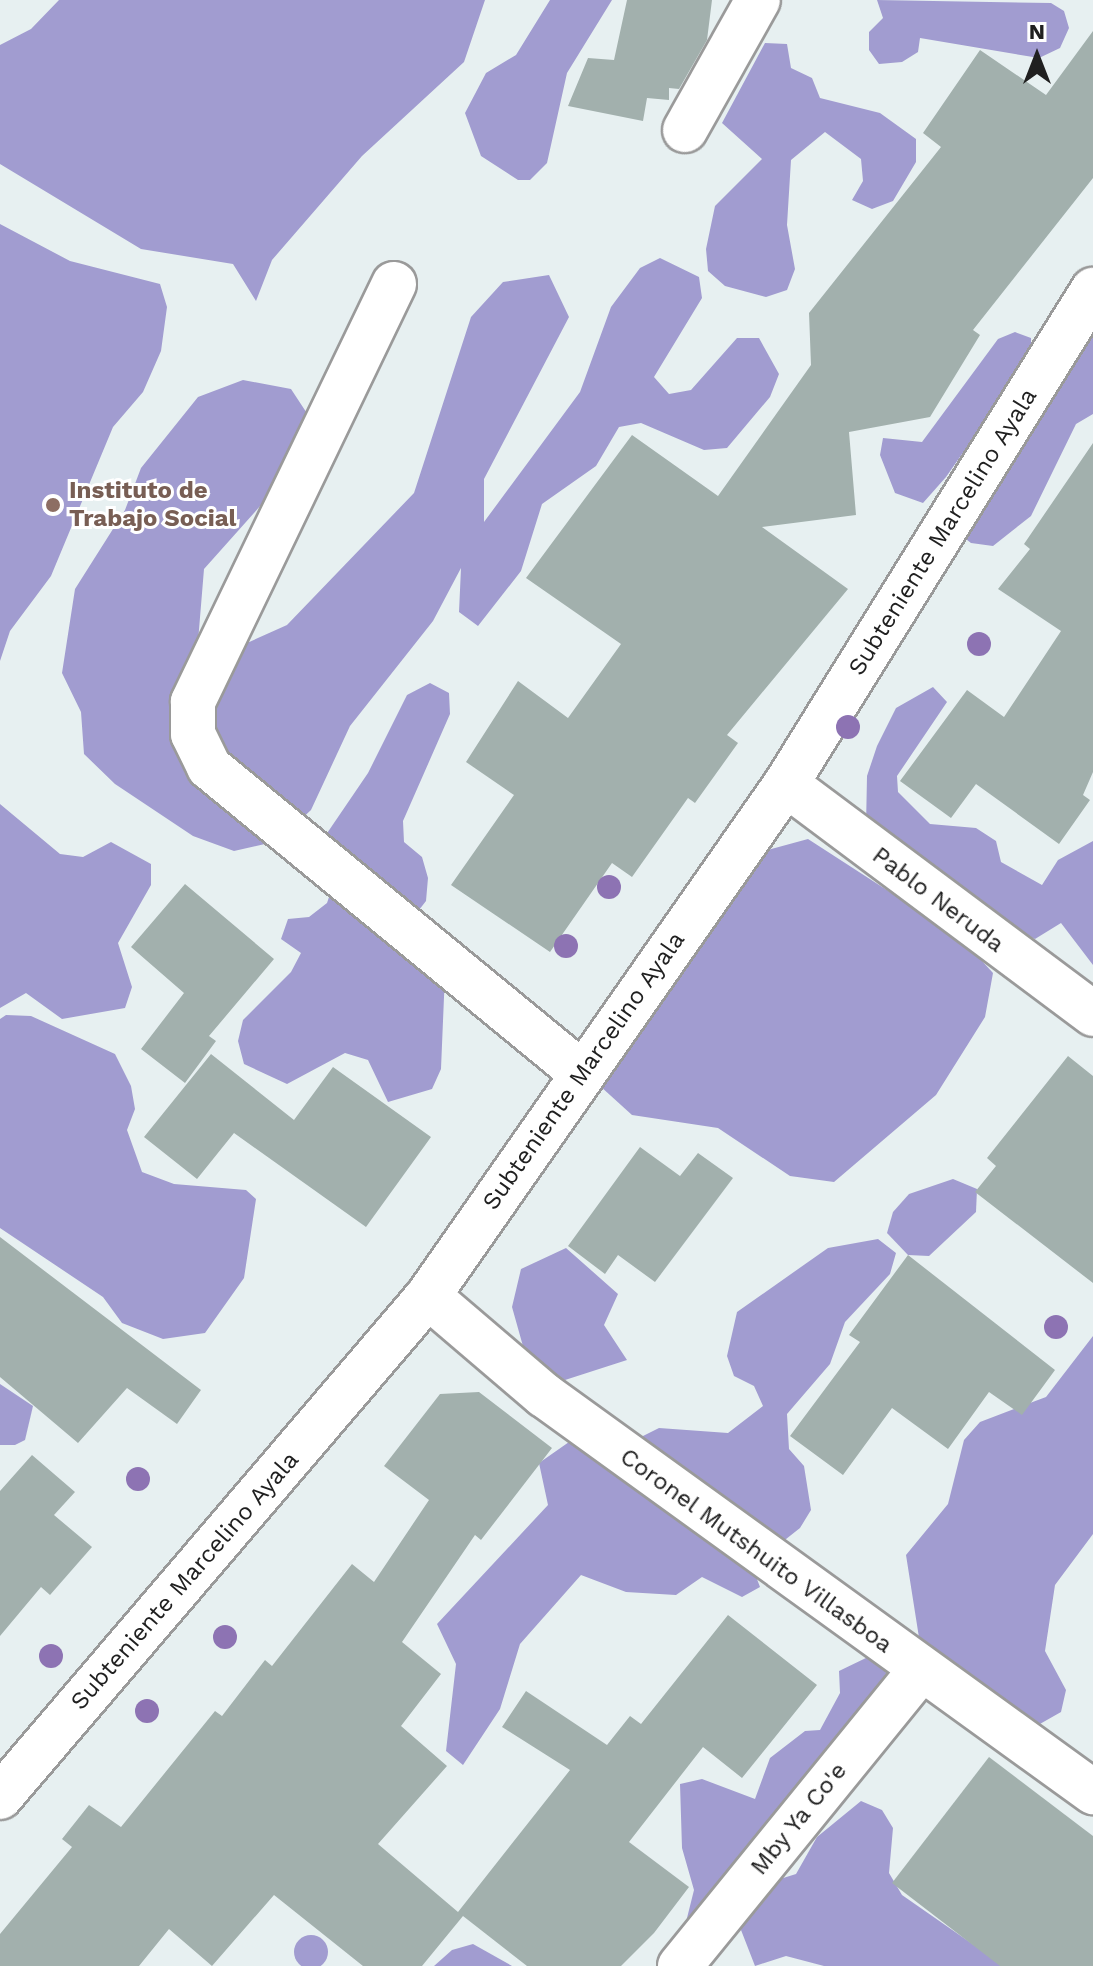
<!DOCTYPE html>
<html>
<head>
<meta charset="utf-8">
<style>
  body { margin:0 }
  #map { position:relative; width:1093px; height:1966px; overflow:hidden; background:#e7f0f1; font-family:"Work Sans",sans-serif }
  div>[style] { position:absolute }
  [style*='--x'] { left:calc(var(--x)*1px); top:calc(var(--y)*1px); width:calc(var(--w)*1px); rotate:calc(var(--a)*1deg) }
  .forest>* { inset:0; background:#a19cd0 }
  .round { border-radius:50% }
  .building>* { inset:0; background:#a2b0ad }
  .roads { filter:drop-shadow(2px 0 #9a9a9a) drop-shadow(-2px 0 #9a9a9a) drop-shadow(0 2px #9a9a9a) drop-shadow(0 -2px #9a9a9a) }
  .street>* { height:44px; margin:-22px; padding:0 22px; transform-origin:22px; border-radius:22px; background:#fff }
  .trees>* { width:24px; height:24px; margin:-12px; border-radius:50%; background:#8d73b3 }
  .dots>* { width:22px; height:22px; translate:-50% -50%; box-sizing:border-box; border:4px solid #fff; border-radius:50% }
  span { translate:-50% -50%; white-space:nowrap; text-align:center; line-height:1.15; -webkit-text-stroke:6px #fff; paint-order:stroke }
  .education-label { font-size:24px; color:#785e54; font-weight:700 }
  .left { translate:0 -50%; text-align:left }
  .street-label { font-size:24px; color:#202020 }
  .north { position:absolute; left:997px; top:16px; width:80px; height:80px; -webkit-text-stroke:6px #fff; paint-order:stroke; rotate:0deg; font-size:22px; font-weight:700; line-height:32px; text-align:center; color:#202020 }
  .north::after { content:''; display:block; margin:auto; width:28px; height:36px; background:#202020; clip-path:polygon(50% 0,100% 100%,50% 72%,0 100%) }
</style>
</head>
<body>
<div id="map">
  <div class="forest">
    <i style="clip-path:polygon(59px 0,485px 0,464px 62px,362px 156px,272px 260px,256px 301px,233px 264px,141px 249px,0 164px,0 45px,31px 29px)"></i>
    <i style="clip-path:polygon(550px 0,612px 0,567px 73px,547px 163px,530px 180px,518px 180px,481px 156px,465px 113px,486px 73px,516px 55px)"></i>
    <i style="clip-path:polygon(877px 0,1051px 3px,1064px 11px,1069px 28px,1060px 48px,1039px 58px,920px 38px,918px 52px,902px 62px,879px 64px,869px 50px,869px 32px,883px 18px)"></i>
    <i style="clip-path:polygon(765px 43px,787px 44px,791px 68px,812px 78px,820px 98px,880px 113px,916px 139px,916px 162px,893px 201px,872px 209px,852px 200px,863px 181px,861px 159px,825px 132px,791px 160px,787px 225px,795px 269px,787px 290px,766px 297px,725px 286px,708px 271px,706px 249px,715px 206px,762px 159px,722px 123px)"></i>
    <i style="clip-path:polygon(0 224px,70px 261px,160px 284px,167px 307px,161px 351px,143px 392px,113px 427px,51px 576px,10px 631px,0 661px)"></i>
    <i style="clip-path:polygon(660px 258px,699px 277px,702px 298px,654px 377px,669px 394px,691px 390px,737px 338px,759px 338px,779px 374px,770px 397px,727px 448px,704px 450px,641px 423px,619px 427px,596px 466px,542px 504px,521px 571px,478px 626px,459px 612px,461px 568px,433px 621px,350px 726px,311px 810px,278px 841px,234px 851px,193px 836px,115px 784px,84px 754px,81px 712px,62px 673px,75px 589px,125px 510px,141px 468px,198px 397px,243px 380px,291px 389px,316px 427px,294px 468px,204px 569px,196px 666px,287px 625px,414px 493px,471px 317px,503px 282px,549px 275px,569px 317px,484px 479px,484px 522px,580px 392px,611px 307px,640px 268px)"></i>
    <i style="clip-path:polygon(1093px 289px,1093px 414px,1076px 424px,1031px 516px,993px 546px,971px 543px,962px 536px)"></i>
    <i style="clip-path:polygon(1015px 332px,1031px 338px,1031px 355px,946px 477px,923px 503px,895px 493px,880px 455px,883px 438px,922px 442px,998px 339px)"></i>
    <i style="clip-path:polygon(430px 683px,449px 693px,450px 714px,403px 821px,404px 842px,422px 857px,428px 878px,426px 901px,412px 919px,445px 973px,441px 1069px,432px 1089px,388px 1102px,368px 1060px,345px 1053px,287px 1084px,244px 1064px,238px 1041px,243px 1020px,291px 972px,301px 953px,281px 939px,288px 919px,309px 917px,327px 903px,334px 882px,319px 845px,368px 773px,407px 695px)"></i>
    <i style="clip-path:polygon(933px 687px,947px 702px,897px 776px,898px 792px,930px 824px,976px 828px,996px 841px,1001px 862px,1042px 885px,1058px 860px,1093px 841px,1093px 965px,1061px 923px,1035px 939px,1007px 927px,996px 911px,959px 908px,866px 826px,867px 776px,877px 746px,896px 708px)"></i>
    <i style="clip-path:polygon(0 804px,60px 854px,83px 857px,111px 842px,151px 864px,151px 885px,118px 943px,132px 987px,125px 1008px,62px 1019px,26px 993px,0 1008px)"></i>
    <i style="clip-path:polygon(808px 839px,961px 938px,993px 973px,985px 1017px,936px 1095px,834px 1182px,790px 1176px,718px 1128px,632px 1115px,600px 1086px,764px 851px)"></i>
    <i style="clip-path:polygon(6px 1015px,31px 1016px,115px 1054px,131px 1086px,135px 1109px,127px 1130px,142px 1172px,174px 1184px,246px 1190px,256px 1199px,244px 1278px,205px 1333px,163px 1339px,122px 1323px,103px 1297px,0 1228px,0 1019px)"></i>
    <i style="clip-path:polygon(953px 1179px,977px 1189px,976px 1212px,929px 1256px,908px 1255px,887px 1233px,893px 1212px,909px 1194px)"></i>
    <i style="clip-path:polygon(878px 1239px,896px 1253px,890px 1274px,845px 1322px,830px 1364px,787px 1414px,789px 1449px,804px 1466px,811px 1510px,800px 1528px,752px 1566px,760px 1587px,742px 1597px,702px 1577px,676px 1595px,626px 1592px,581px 1575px,520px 1644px,500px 1709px,463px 1765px,446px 1751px,456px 1664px,437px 1624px,548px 1505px,539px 1463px,589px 1428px,639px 1438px,659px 1428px,728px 1433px,763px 1406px,754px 1386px,734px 1376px,727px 1356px,737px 1312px,828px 1248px)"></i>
    <i style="clip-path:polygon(566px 1248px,618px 1294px,604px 1325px,627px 1360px,565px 1380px,528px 1364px,512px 1307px,521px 1269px)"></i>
    <i style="clip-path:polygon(1093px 1336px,1093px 1534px,1055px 1585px,1045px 1651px,1066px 1690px,1061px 1712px,1024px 1733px,923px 1663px,906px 1555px,948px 1504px,964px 1440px,980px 1422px,1046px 1397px)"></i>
    <i style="clip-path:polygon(0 1384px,33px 1406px,25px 1440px,15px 1445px,0 1445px)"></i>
    <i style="clip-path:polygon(868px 1657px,879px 1660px,890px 1680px,853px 1788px,684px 1930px,694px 1890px,682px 1848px,680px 1784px,702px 1779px,755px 1799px,770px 1758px,805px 1731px,820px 1730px,840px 1693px,839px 1671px)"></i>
    <i style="clip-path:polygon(861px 1801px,882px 1810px,893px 1828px,889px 1873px,902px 1895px,1004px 1966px,824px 1966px,786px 1956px,755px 1966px,741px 1930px,746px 1909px,764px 1884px,796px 1874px,817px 1837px)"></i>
    <i class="round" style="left:294px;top:1935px;width:34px;height:34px"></i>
    <i style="clip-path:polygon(473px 1944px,512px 1966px,434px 1966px,452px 1950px)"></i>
  </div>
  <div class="building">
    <i style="clip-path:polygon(627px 0,712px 0,707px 40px,679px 89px,669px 88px,669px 100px,647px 98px,643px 121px,568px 106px,588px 58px,614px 60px)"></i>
    <i style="clip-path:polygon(1093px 31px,1093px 178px,973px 330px,980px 335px,930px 417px,849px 432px,856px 515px,762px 527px,848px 589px,727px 735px,738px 743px,695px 803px,688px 798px,632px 877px,612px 863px,550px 952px,451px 885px,514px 795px,466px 762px,518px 681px,568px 718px,621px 644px,526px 578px,632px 435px,718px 496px,811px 365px,809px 313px,941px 147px,923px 133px,980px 50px,1046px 95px)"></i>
    <i style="clip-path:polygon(1093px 443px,1093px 772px,1083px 795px,1090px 800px,1059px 844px,976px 784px,951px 818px,900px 781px,967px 690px,1004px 717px,1061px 631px,998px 589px,1030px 549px,1024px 544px)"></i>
    <i style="clip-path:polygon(185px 884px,274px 959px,209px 1036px,216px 1041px,185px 1083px,141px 1049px,184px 993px,131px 947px)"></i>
    <i style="clip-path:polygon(211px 1054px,294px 1120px,333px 1067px,431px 1137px,366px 1227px,234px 1133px,197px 1179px,144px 1137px)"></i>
    <i style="clip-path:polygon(1068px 1056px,1093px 1076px,1093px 1283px,975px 1192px,996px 1166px,987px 1158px)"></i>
    <i style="clip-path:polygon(640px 1147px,680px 1176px,698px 1153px,733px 1178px,655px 1282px,618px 1255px,605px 1274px,568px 1246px)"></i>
    <i style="clip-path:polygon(0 1237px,201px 1390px,177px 1424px,127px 1388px,78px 1443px,0 1377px)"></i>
    <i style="clip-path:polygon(908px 1255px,1055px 1370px,1022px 1415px,989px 1392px,948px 1449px,892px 1408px,843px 1475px,790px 1436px,860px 1342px,849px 1335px)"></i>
    <i style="clip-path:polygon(479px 1392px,552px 1448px,481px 1540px,475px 1535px,402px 1642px,441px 1674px,401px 1726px,447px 1766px,378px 1844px,458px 1912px,570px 1770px,502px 1727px,526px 1691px,607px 1745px,630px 1716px,641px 1724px,728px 1615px,817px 1685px,742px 1778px,703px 1747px,629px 1842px,689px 1887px,654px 1933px,621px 1966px,527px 1966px,463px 1916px,422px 1966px,363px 1966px,274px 1895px,212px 1966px,169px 1929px,139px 1966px,0 1966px,0 1934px,72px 1847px,62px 1839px,89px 1805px,121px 1827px,215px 1711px,222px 1716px,265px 1660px,272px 1666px,352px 1564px,374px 1582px,429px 1500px,384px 1466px,440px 1394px)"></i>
    <i style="clip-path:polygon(32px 1455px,75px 1492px,54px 1515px,92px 1547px,50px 1595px,41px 1587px,0 1636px,0 1491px)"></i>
    <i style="clip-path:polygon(989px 1757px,1093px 1836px,1093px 1966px,1000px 1966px,892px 1883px)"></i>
  </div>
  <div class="roads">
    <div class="street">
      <i style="--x:685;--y:130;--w:149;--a:-60.7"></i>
      <i style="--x:394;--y:284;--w:464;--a:115.7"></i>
      <i style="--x:193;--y:702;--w:32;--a:90"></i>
      <i style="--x:193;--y:734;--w:37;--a:64"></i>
      <i style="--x:209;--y:767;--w:482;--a:39.4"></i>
      <i style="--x:786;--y:784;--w:384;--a:36.8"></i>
      <i style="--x:428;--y:1296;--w:153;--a:40.5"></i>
      <i style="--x:544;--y:1395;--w:678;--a:35.87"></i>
      <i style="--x:0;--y:1797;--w:659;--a:-49.49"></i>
      <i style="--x:428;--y:1296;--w:625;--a:-55.04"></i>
      <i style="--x:786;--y:784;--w:582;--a:-58.14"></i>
      <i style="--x:680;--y:1966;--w:379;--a:-50.9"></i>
    </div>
  </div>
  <div class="trees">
    <i style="left:979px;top:644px"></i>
    <i style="left:848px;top:727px"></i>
    <i style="left:609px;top:887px"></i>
    <i style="left:566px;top:946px"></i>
    <i style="left:1056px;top:1327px"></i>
    <i style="left:138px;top:1479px"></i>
    <i style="left:225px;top:1637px"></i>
    <i style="left:51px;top:1656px"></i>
    <i style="left:147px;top:1711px"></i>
  </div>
  <div class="dots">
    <i style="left:53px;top:505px;background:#8d6e63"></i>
  </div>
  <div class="education-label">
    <span class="left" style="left:69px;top:505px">Instituto de<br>Trabajo Social</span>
  </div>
  <div class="street-label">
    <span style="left:943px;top:532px;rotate:-58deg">Subteniente Marcelino Ayala</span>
    <span style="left:938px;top:900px;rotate:37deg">Pablo Neruda</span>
    <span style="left:584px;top:1071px;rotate:-55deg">Subteniente Marcelino Ayala</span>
    <span style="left:756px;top:1551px;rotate:36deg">Coronel Mutshuito Villasboa</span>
    <span style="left:185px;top:1581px;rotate:-49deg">Subteniente Marcelino Ayala</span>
    <span style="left:799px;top:1819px;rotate:-51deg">Mby Ya Co'e</span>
  </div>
  <div class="north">N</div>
</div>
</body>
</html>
